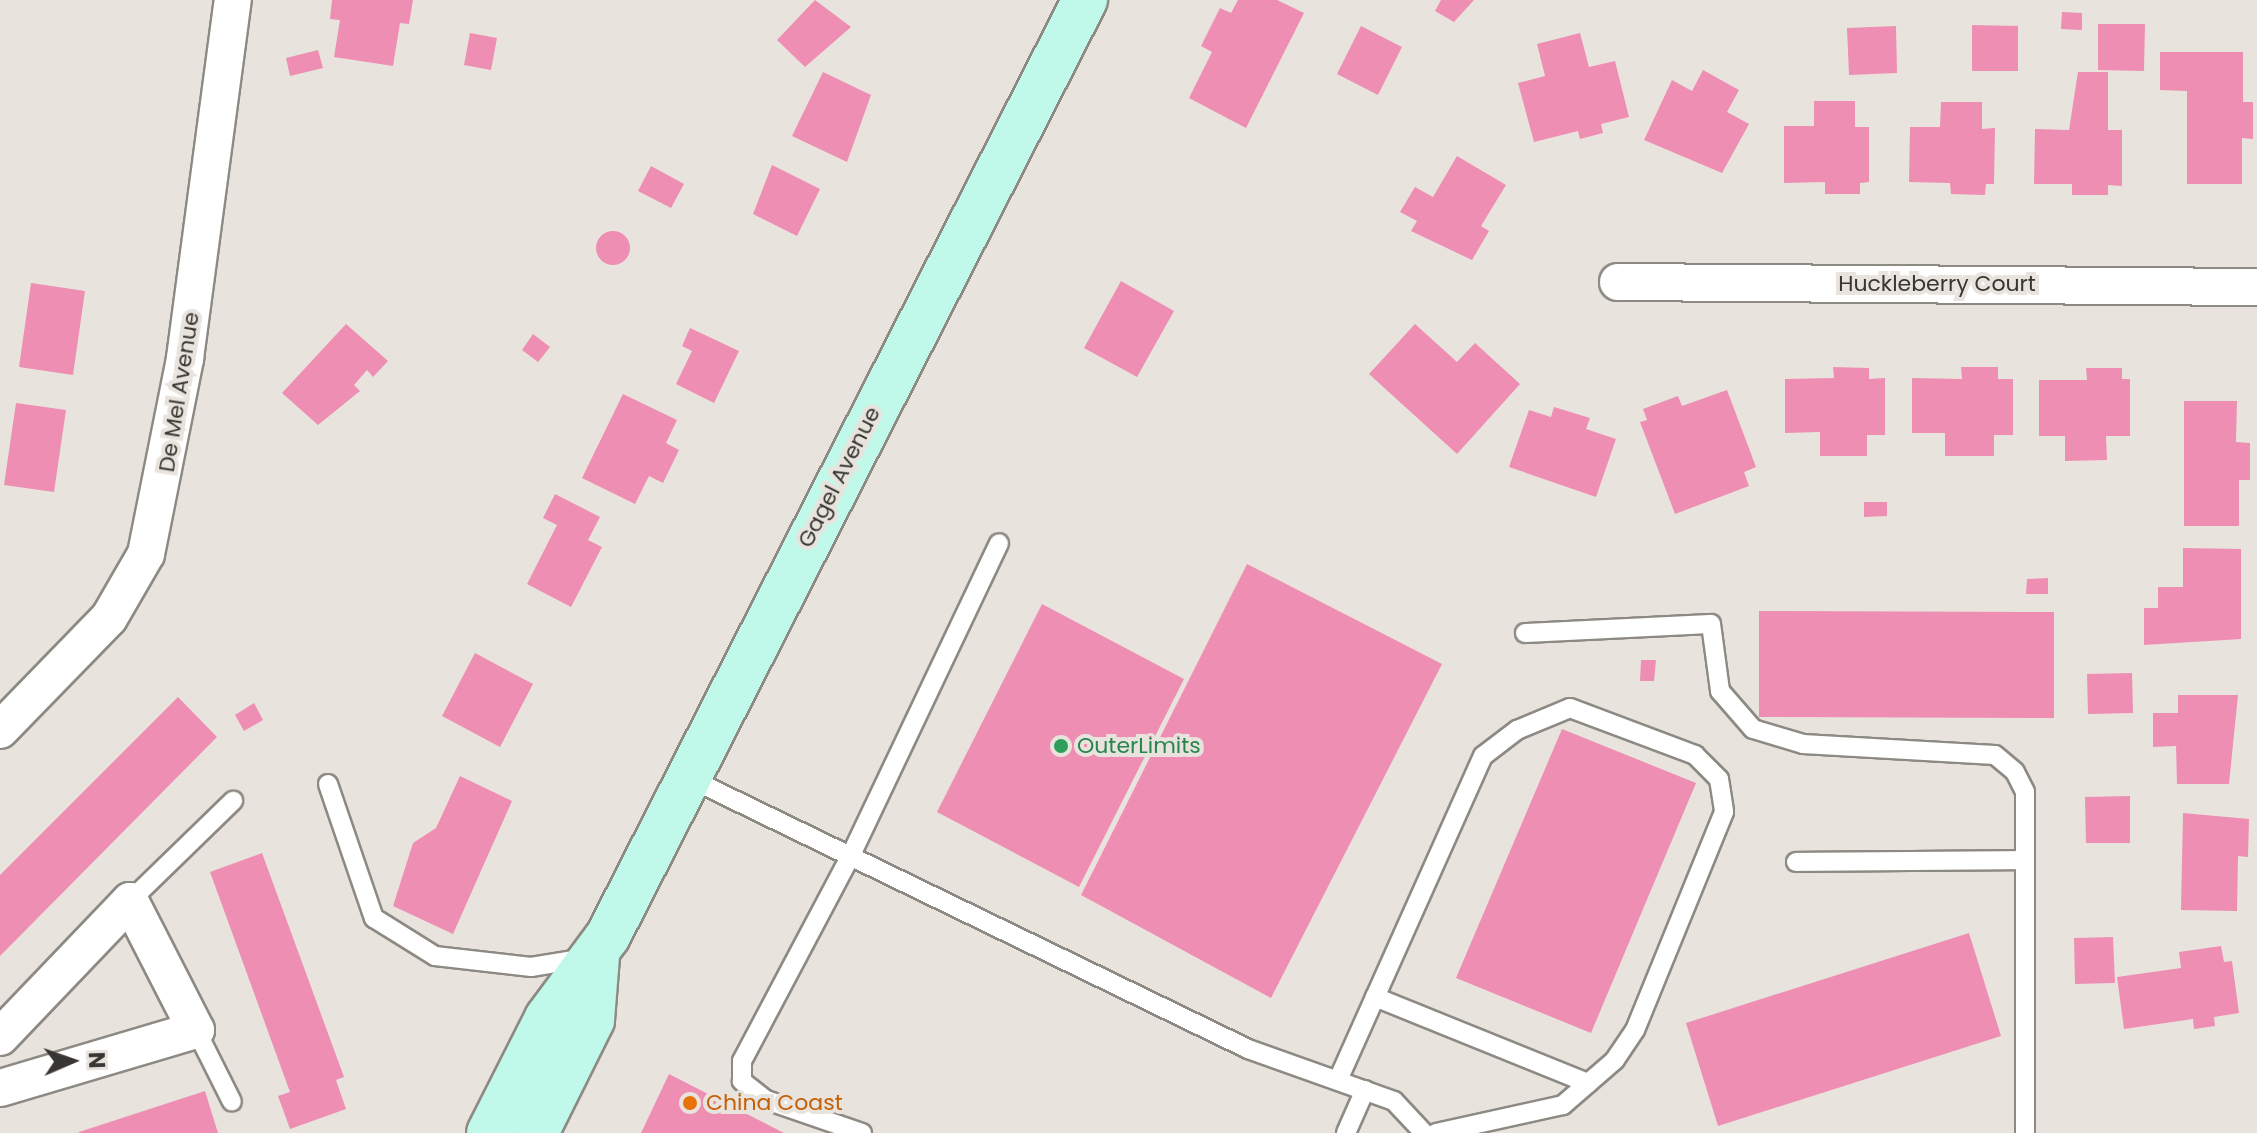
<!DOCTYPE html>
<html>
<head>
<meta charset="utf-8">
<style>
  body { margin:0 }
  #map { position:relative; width:2257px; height:1133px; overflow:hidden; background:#e8e4dd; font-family:Poppins,sans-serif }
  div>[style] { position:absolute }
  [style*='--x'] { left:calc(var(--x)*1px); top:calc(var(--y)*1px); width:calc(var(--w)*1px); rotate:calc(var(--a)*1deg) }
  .building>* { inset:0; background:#ee8eb3 }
  .round { border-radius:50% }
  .roads { filter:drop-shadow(2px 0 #8d8a83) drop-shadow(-2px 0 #8d8a83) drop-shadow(0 2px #8d8a83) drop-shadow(0 -2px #8d8a83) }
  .lane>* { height:18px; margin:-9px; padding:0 9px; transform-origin:9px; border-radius:9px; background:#fff }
  .street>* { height:36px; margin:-18px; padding:0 18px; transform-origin:18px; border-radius:18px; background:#fff }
  .secondary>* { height:44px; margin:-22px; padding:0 22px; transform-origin:22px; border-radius:22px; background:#c0f8ea }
  .dots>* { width:22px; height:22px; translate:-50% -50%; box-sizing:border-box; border:4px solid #e8e4dd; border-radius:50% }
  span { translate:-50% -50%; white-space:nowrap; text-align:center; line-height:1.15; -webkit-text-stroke:8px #e8e4dd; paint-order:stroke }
  .street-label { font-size:22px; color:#383633 }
  .leisure-label { font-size:22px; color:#27864d }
  .left { translate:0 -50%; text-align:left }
  .food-label { font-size:22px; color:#c56008 }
  .north { position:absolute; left:32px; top:1021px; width:80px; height:80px; -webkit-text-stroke:6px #e8e4dd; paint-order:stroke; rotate:88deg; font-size:22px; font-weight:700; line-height:32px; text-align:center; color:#383633 }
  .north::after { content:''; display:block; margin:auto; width:28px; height:36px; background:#383633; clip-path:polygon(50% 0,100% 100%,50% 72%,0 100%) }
</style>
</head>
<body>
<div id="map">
  <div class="building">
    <i style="clip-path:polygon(332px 0,413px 0,409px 24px,400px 23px,393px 66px,334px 57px,340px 20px,330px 19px)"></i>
    <i style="clip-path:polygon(815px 0,851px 27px,805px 67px,777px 40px)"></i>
    <i style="clip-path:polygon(1238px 0,1277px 0,1304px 13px,1246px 128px,1189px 98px,1212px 52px,1201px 46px,1220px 8px,1231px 13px)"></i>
    <i style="clip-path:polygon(1441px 0,1474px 0,1454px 22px,1435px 11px)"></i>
    <i style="clip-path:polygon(2062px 12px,2082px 13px,2082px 30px,2061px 29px)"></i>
    <i style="clip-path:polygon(2098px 24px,2145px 24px,2144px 71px,2098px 70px)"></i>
    <i style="clip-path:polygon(1972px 25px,2018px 26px,2018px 71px,1972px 71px)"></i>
    <i style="clip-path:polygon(1361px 26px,1402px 47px,1378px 95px,1337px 74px)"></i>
    <i style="clip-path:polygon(1896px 26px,1897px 73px,1849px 75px,1847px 28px)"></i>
    <i style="clip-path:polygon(470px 33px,497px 38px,491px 70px,464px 65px)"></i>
    <i style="clip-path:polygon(1580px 33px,1589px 67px,1615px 61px,1629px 117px,1601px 124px,1603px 133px,1580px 139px,1578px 131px,1534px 142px,1518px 83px,1545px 76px,1537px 44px)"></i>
    <i style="clip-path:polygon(318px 50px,323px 68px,290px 76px,286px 58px)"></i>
    <i style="clip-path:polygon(2160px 52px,2243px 52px,2243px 102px,2253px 102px,2253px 139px,2242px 138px,2242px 184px,2187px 184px,2187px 91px,2160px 90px)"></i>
    <i style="clip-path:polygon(1703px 70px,1739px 90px,1727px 112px,1749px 124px,1722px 173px,1644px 140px,1672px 80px,1692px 91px)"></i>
    <i style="clip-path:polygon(823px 72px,871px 95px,847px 162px,792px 136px)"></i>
    <i style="clip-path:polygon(2078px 72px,2108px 72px,2108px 130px,2122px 130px,2122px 186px,2108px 185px,2108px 195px,2072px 195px,2072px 184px,2034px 184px,2035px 129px,2069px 130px)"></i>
    <i style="clip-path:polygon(1814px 101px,1855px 101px,1855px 127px,1869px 127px,1869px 182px,1860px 183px,1860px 194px,1825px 194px,1825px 182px,1784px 183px,1784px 126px,1814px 126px)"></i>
    <i style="clip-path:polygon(1941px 102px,1982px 102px,1982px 129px,1995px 128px,1994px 184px,1986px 184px,1985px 195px,1951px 194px,1950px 183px,1909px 182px,1910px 127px,1940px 127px)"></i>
    <i style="clip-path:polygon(1457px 156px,1506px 185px,1481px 226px,1489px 231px,1472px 260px,1411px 231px,1417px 221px,1400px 212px,1415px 187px,1433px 197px)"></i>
    <i style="clip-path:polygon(772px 165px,820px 189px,797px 236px,753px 214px)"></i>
    <i style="clip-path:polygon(651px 166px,684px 184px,671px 208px,638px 191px)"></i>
    <i class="round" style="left:596px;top:231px;width:34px;height:34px"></i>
    <i style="clip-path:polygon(1121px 281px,1174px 311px,1137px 377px,1084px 348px)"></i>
    <i style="clip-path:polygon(31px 283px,85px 291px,73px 375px,19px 367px)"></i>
    <i style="clip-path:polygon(346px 324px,388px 361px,373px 377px,367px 370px,354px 385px,360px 391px,318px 425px,282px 393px)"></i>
    <i style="clip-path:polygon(1415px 324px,1457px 362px,1475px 343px,1520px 384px,1457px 454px,1369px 374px)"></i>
    <i style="clip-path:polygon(690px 328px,739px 351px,714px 403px,676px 384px,692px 351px,682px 346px)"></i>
    <i style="clip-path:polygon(533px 334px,550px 347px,538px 362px,522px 350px)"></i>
    <i style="clip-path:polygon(1833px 367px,1869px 368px,1869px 379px,1885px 378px,1885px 435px,1867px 435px,1867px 456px,1820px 456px,1820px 432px,1785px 433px,1785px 379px,1834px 378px)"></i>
    <i style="clip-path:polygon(1961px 367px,1998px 367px,1998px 379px,2013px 379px,2013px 435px,1994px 435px,1994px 456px,1945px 456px,1945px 433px,1912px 433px,1912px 378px,1962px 379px)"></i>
    <i style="clip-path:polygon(2086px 368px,2122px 368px,2122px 379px,2130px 379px,2130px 436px,2106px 436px,2107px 460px,2065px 461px,2065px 436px,2039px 436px,2039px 380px,2087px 380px)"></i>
    <i style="clip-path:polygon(1727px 390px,1756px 467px,1744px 472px,1749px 486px,1675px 514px,1640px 422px,1647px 420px,1643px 409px,1678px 396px,1682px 406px)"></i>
    <i style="clip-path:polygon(623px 394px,677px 420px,666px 443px,679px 450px,663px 483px,649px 476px,635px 504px,582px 478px)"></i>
    <i style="clip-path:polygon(2184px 401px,2237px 401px,2236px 442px,2250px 443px,2250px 480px,2239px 480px,2239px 526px,2184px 526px)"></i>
    <i style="clip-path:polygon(16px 403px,66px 410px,54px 492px,4px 485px)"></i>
    <i style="clip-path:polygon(1554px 407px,1590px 418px,1586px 429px,1616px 439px,1596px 497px,1509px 467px,1529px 410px,1551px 417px)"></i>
    <i style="clip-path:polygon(555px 494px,600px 517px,588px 540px,602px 547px,571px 607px,527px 584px,557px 525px,543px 518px)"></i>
    <i style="clip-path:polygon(1864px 502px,1887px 502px,1887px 516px,1864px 517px)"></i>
    <i style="clip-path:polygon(2183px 548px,2241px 549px,2241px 639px,2144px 645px,2144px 608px,2158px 608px,2158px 587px,2183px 587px)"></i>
    <i style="clip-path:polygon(1247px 564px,1442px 664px,1271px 998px,1081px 895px)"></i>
    <i style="clip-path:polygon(2048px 578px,2048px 594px,2026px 594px,2027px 579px)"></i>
    <i style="clip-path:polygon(1042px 604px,1184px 679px,1079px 887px,937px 812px)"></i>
    <i style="clip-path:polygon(1759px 611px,2054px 612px,2054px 718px,1759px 717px)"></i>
    <i style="clip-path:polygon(475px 653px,533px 684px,500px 747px,442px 716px)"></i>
    <i style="clip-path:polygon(1641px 660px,1656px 660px,1654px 681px,1640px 681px)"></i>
    <i style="clip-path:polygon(2132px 673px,2133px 713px,2088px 714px,2087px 674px)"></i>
    <i style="clip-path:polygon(2178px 695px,2238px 695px,2229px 784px,2177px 784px,2176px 746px,2153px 747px,2153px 713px,2178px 713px)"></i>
    <i style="clip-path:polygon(178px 697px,217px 737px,0 956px,0 875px)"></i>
    <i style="clip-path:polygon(254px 703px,263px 720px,244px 731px,235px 715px)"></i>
    <i style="clip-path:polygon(1562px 729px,1696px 783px,1591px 1033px,1456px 978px)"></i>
    <i style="clip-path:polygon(460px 776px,512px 801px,453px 934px,393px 906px,413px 843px,436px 828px)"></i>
    <i style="clip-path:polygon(2130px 796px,2130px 843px,2086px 843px,2085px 797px)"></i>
    <i style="clip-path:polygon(2183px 813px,2249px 819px,2248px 857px,2238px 856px,2237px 911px,2181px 910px)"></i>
    <i style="clip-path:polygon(262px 853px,344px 1077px,336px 1080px,346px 1109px,290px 1129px,278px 1096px,290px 1092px,210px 872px)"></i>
    <i style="clip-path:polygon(1969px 933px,2001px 1036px,1718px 1126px,1686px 1023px)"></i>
    <i style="clip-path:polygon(2113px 937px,2115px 983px,2075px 984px,2074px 938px)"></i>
    <i style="clip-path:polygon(2221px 946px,2224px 962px,2232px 961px,2239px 1013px,2214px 1017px,2215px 1026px,2194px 1029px,2193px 1019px,2124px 1029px,2117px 977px,2181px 968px,2179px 952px)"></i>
    <i style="clip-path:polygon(669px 1074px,784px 1133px,641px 1133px)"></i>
    <i style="clip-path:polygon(205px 1091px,218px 1133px,79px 1133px,79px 1132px)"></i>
  </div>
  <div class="roads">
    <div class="lane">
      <i style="--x:1525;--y:633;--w:186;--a:-2.8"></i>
      <i style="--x:1711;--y:624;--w:68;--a:82.3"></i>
      <i style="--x:1720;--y:691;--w:50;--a:49"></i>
      <i style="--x:1753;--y:729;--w:52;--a:16.7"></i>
      <i style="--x:1803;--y:744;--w:192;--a:3.3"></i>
      <i style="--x:1995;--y:755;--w:26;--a:40"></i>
      <i style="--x:2015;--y:772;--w:22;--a:63"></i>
      <i style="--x:2025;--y:792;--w:341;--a:90"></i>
      <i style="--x:689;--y:778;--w:621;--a:25.86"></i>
      <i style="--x:1248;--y:1049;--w:155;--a:19.6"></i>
      <i style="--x:1394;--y:1101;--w:44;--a:46.8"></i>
      <i style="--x:328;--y:784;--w:142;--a:71.1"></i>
      <i style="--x:374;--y:918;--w:72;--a:31.9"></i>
      <i style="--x:435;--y:956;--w:97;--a:6.5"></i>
      <i style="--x:531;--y:967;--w:56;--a:-9.3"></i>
      <i style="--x:1796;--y:862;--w:229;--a:-0.5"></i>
      <i style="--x:130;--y:901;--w:144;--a:-44.2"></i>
      <i style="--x:1375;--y:997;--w:230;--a:22"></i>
      <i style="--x:196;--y:1030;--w:80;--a:63.4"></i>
      <i style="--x:1338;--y:1080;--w:355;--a:-65.9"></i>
      <i style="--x:1483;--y:756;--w:43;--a:-37.4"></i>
      <i style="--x:1517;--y:730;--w:57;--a:-22.5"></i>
      <i style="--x:1570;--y:708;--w:134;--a:20.6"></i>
      <i style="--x:1695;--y:755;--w:34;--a:45"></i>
      <i style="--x:1719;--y:779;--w:33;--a:81"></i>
      <i style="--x:1724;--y:812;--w:235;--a:112.2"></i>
      <i style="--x:1635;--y:1030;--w:36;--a:124"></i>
      <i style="--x:1615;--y:1060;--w:69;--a:139.1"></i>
      <i style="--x:1563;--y:1105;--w:130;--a:167.6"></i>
      <i style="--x:862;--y:1133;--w:102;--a:-161"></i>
      <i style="--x:766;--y:1100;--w:31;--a:-142"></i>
      <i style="--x:742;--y:1081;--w:20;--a:-90"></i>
      <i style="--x:742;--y:1061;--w:233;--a:-62.1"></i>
      <i style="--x:851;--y:855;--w:345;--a:-64.6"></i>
      <i style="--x:1346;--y:1133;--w:47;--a:-66.2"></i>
    </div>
    <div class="street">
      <i style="--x:1618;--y:282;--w:639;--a:0.45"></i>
      <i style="--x:0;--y:730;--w:156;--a:-45.8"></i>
      <i style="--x:109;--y:618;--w:74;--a:-60"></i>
      <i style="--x:146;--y:554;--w:200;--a:-78.7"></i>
      <i style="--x:185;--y:358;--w:361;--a:-82.4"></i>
      <i style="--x:0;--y:1037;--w:188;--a:-46.3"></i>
      <i style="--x:130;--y:901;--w:145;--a:62.9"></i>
      <i style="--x:196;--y:1030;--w:204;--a:163.5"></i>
    </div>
    <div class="secondary">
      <i style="--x:489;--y:1133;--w:129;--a:-63.2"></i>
      <i style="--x:547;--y:1018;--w:102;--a:-53.4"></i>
      <i style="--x:608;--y:936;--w:1051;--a:-63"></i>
      <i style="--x:536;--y:1133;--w:126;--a:-63.6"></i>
      <i style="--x:592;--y:1020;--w:64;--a:-85.5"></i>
    </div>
  </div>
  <div class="dots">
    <i style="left:1061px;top:746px;background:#2e9e5b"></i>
    <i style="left:690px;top:1103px;background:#e8710a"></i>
  </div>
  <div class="street-label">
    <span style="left:1937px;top:284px">Huckleberry Court</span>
    <span style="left:179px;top:392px;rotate:-81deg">De Mel Avenue</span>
    <span style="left:839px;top:477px;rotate:-63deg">Gagel Avenue</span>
  </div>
  <div class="leisure-label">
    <span class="left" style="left:1077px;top:746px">OuterLimits</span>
  </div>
  <div class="food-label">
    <span class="left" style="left:706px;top:1103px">China Coast</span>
  </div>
  <div class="north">N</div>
</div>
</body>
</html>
